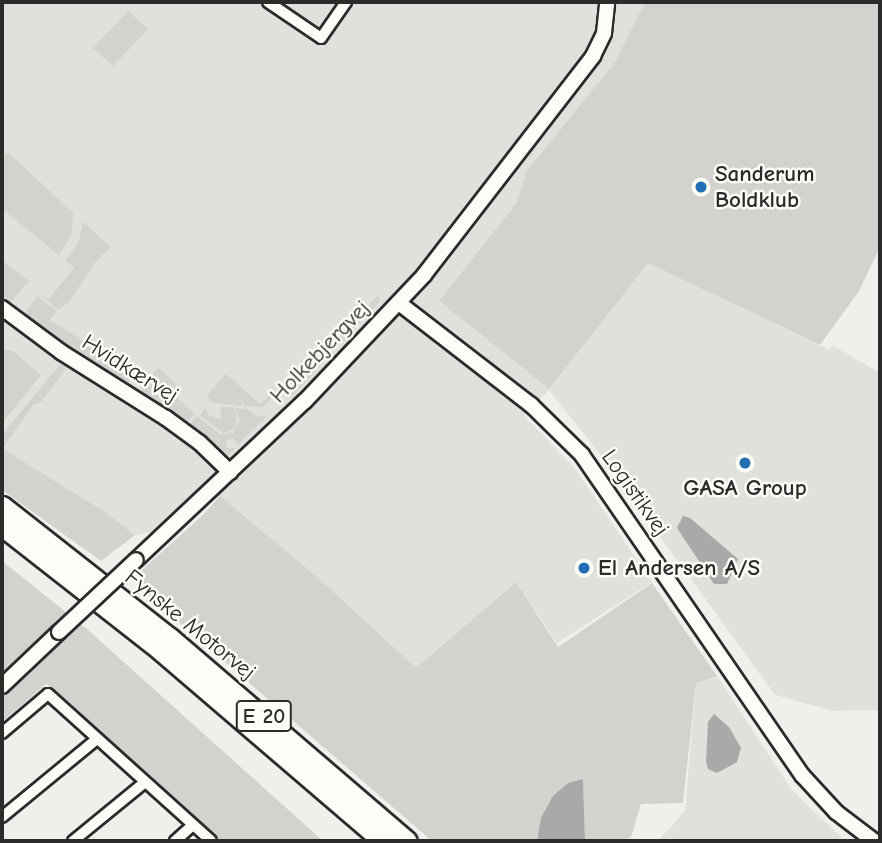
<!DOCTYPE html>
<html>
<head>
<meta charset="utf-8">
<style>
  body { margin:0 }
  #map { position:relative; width:882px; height:843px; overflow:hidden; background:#f0efeb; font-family:"Comic Neue",sans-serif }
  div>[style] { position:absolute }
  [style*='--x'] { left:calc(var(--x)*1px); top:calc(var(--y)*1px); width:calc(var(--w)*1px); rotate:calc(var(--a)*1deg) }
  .built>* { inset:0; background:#e1e0dc }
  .green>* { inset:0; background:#d3d2cf }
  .water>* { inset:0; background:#aaa9a7 }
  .roads { filter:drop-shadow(2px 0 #2b2b2b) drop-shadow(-2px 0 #2b2b2b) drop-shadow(0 2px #2b2b2b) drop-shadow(0 -2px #2b2b2b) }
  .street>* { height:10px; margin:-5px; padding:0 5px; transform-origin:5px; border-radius:5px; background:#fdfcf7 }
  .secondary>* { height:14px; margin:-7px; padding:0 7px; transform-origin:7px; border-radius:7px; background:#fdfcf7 }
  .highway>* { height:19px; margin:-9.5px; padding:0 9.5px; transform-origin:9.5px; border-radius:9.5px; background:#fdfcf7 }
  .bridges { filter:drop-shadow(2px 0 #2b2b2b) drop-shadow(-2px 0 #2b2b2b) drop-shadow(0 2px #2b2b2b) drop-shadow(0 -2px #2b2b2b) }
  .secondary-bridge>* { height:14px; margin:-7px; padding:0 7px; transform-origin:7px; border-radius:7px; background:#fdfcf7 }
  .dots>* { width:19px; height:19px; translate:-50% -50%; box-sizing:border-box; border:4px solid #fdfcf7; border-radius:50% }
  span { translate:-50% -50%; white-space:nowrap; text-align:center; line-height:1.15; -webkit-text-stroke:5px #fdfcf7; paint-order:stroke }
  .shield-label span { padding:2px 5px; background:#fdfcf7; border:2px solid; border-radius:5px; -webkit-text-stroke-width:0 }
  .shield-label { font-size:21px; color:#2b2b2b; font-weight:700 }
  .poi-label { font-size:23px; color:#2b2b2b; font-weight:700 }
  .left { translate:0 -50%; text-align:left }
  .street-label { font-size:23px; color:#2b2b2b }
  .frame { position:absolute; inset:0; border:4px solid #2b2b2b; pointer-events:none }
</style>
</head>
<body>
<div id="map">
  <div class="built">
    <i style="clip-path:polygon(2px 2px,645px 2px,615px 62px,526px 172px,517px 202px,439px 301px,549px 389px,648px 262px,829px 350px,832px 345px,880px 373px,880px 710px,833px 711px,775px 695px,603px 458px,549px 390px,524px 416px,574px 467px,652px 582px,557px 643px,516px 582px,416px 668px,322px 581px,215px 492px,163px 541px,153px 532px,135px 535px,105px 512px,2px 450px)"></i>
    <i style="clip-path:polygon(717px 676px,792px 790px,845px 841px,658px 841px,685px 811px,696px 683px)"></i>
  </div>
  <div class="green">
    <i style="clip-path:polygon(645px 2px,880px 2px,880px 247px,859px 291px,820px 345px,648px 263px,549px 389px,439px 301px,517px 202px,526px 172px,615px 62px)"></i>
    <i style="clip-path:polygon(128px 11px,148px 29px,113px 66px,93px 48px)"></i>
    <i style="clip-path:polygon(8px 152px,73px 213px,71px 237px,59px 255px,2px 209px,2px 160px)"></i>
    <i style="clip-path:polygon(83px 222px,111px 247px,96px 261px,69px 302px,58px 310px,40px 294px,49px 299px,74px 268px,66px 261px,79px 241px)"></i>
    <i style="clip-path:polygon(2px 260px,29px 281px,10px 303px,2px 300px)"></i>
    <i style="clip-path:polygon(378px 295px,380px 301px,291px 398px,289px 393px,306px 371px)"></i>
    <i style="clip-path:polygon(37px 296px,57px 311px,50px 320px,133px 372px,128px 383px,123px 384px,26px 319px,26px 312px)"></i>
    <i style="clip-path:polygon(4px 349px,13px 351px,41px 375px,3px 422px)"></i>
    <i style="clip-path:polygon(60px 364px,66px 368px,57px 381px,39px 404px,34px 404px,2px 449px,2px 435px)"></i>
    <i style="clip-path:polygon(159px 368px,177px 385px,172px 393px,195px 414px,185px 424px,141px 393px,142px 384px)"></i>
    <i style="clip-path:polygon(226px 374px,260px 404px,271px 394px,273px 397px,262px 407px,246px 406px,240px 400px,242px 406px,212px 403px,207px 395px)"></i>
    <i style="clip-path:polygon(221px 407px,234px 407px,237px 415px,235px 429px,223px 433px,200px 415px,206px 408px,208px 415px,221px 419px)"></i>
    <i style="clip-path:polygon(235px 408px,247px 409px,258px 417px,267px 416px,238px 445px,233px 438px,226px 441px,227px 448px,235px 448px,228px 456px,188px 426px,197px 416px,220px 434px,233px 433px,240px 420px)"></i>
    <i style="clip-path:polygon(3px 449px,105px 512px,135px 535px,101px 561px,2px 490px)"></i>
    <i style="clip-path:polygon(220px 496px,322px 581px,416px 668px,516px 582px,558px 647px,652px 583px,717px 676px,696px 683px,683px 803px,641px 804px,631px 837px,626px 841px,585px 841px,583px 779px,537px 836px,537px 841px,432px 841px,136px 585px,143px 569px,204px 514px)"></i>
    <i style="clip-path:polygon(2px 561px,87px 629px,323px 841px,221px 841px,46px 684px,2px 722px)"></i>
  </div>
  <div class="water">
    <i style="clip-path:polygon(683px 516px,690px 518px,738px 559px,727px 584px,714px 584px,677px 528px)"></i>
    <i style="clip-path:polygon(714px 714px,729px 727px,741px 748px,737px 762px,717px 773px,708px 769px,706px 761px,708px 722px)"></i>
    <i style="clip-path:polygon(583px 779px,585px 841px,537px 841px,541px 818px,553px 796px,568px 783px)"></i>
  </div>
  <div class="roads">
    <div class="street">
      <i style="--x:268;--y:2;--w:64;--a:34.2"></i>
      <i style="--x:321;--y:38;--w:44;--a:-55.2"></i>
      <i style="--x:2;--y:733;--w:60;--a:-40.3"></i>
      <i style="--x:48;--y:694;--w:219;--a:42"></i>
      <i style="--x:2;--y:817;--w:123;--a:-39.4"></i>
      <i style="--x:73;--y:841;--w:93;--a:-39.3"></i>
      <i style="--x:175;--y:841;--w:24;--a:-42"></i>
    </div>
    <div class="secondary">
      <i style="--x:399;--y:303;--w:167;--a:37.7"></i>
      <i style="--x:531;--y:405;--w:71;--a:44.4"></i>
      <i style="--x:582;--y:455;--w:388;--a:55.5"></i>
      <i style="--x:802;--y:775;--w:50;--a:47.4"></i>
      <i style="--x:836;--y:812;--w:48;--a:37.3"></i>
      <i style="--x:2;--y:308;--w:74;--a:36.7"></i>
      <i style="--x:61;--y:352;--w:124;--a:32.2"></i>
      <i style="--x:166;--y:418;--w:42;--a:36.3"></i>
      <i style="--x:200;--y:443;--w:42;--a:44"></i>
      <i style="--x:136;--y:560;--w:232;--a:-43.3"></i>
      <i style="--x:305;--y:401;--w:173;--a:-46.6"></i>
      <i style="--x:424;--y:275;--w:277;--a:-52.3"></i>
      <i style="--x:593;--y:56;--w:25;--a:-64"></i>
      <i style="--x:604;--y:33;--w:31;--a:-84"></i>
      <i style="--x:2;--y:686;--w:79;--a:-43.5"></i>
    </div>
    <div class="highway">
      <i style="--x:2;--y:506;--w:214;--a:38.2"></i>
      <i style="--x:170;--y:638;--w:312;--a:40.6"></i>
      <i style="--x:2;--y:526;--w:201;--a:38.1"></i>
      <i style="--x:160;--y:650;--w:294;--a:40.6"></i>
    </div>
  </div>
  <div class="bridges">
    <div class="secondary-bridge">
      <i style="--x:59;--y:632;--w:105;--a:-43.1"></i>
    </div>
  </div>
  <div class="dots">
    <i style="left:701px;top:187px;background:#1f6fb2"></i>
    <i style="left:745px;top:463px;background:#1f6fb2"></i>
    <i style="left:584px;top:568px;background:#1f6fb2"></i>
  </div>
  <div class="shield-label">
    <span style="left:264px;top:716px">E 20</span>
  </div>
  <div class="poi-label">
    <span class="left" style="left:715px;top:187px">Sanderum<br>Boldklub</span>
    <span style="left:745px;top:488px">GASA Group</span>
    <span class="left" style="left:598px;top:568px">El Andersen A/S</span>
  </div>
  <div class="street-label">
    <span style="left:320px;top:352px;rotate:-46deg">Holkebjergvej</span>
    <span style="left:130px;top:369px;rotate:32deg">Hvidkærvej</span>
    <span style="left:635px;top:493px;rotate:55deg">Logistikvej</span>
    <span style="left:190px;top:625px;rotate:39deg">Fynske Motorvej</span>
  </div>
  <div class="frame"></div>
</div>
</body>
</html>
